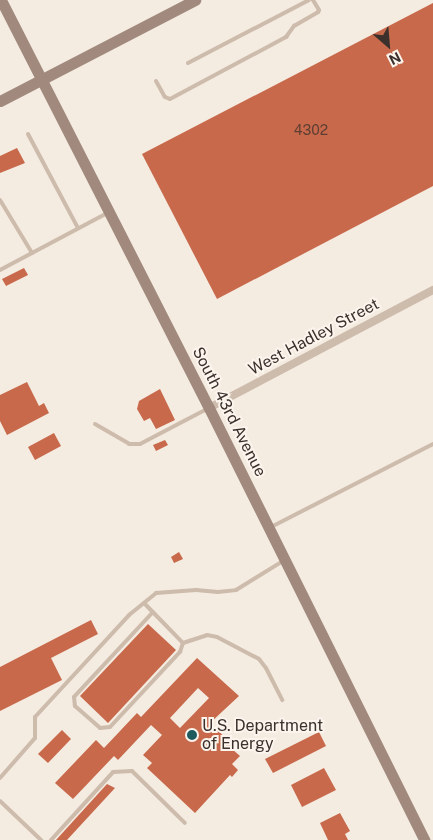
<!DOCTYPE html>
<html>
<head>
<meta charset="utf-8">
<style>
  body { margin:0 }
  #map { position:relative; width:433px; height:840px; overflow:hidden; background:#f4ebe1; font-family:"Public Sans",sans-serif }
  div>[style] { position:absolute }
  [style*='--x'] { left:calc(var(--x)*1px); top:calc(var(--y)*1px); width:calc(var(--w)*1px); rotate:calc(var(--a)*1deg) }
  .building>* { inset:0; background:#c8694b }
  .lane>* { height:4px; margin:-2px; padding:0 2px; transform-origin:2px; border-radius:2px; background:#cdbbac }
  .street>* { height:8px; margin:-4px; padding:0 4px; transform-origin:4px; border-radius:4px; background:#cdbbac }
  .secondary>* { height:11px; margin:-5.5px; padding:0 5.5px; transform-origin:5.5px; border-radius:5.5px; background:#a18a7d }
  .dots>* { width:14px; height:14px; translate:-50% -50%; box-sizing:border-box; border:2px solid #fbf5ee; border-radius:50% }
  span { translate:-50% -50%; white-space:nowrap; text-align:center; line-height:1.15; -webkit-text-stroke:4px #fbf5ee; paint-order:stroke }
  .number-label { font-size:14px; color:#5e3e33 }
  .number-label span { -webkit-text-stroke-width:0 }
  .street-label { font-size:16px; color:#3b302b }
  .poi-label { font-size:16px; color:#3b302b }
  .left { translate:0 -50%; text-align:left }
  .north { position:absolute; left:363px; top:20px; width:50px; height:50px; -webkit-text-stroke:4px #fbf5ee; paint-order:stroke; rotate:153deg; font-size:14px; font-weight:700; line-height:20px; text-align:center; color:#3b302b }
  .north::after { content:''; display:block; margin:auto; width:18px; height:22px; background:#3b302b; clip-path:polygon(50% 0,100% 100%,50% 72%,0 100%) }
</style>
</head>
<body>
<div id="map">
  <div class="building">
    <i style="clip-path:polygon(433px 3px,433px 186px,217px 299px,142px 154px)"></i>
    <i style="clip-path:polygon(17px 148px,25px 163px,0 173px,0 156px)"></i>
    <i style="clip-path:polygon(24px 268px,28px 275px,6px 286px,2px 279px)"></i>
    <i style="clip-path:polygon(27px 382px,39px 406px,44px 403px,49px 413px,7px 435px,0 421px,0 395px)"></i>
    <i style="clip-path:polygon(160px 389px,175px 420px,156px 429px,150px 418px,144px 421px,137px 409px,139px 401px)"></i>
    <i style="clip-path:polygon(54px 433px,61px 446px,35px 460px,28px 447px)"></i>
    <i style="clip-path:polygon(165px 440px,168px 445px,156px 451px,153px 445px)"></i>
    <i style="clip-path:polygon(179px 552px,183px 559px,174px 563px,171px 557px)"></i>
    <i style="clip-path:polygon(91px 620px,98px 634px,51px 658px,62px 680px,0 711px,0 667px)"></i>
    <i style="clip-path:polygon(148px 624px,176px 650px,108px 723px,80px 696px)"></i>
    <i style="clip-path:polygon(evenodd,197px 658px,239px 696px,210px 723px,234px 746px,232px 749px,240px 756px,232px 764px,238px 770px,232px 777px,230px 775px,195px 813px,147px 768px,152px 763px,143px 755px,162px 735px,151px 725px,118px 760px,114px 756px,73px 799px,55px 783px,96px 740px,104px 748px,137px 713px,141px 717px,197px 658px,198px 688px,209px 698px,180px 728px,170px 718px,198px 688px)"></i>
    <i style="clip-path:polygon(62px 730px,71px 739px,48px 763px,38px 754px)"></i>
    <i style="clip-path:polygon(319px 732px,326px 746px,273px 773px,265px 759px)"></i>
    <i style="clip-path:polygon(324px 768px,336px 790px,302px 807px,291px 785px)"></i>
    <i style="clip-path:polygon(107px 784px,115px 788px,67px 840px,56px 840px)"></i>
    <i style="clip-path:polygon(340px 813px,350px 831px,345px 834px,348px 840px,328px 840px,320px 823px)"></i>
  </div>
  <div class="lane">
    <i style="--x:188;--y:63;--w:136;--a:-27.5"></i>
    <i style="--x:156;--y:81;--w:18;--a:61"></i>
    <i style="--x:165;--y:97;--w:5;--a:22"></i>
    <i style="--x:170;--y:99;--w:132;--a:-28.1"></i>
    <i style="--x:286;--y:37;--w:14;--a:-54"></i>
    <i style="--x:294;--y:26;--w:28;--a:-30"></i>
    <i style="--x:318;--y:12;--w:2;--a:-63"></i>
    <i style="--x:319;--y:10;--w:12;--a:-121"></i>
    <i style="--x:28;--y:134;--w:106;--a:62"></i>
    <i style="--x:0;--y:200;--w:62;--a:58.9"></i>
    <i style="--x:0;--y:270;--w:121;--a:-28"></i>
    <i style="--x:95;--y:424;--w:39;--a:30"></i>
    <i style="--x:129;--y:444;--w:11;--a:0"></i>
    <i style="--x:140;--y:444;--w:76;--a:-27.6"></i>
    <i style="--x:271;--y:527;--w:182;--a:-27.1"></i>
    <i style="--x:144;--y:603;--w:56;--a:45.7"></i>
    <i style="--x:183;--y:643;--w:25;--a:-18"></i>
    <i style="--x:207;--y:635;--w:10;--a:11"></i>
    <i style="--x:217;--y:637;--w:47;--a:27.6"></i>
    <i style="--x:259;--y:659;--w:11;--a:52"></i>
    <i style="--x:266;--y:668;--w:36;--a:63"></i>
    <i style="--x:153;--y:612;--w:116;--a:132.9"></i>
    <i style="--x:74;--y:697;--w:9;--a:84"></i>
    <i style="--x:75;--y:706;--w:33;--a:41"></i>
    <i style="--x:100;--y:728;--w:10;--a:-6"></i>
    <i style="--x:110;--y:727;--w:103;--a:-47"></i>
    <i style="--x:180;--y:652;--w:9;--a:-72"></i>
    <i style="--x:0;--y:778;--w:53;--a:-48.8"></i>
    <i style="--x:35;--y:738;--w:21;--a:-90"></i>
    <i style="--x:35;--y:717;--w:139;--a:-47.3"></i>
    <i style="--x:129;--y:615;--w:35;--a:-39"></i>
    <i style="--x:156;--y:593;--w:40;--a:-4.3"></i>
    <i style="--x:196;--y:590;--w:22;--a:5"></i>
    <i style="--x:218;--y:592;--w:18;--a:-6"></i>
    <i style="--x:236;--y:590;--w:55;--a:-31.7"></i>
    <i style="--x:0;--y:801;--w:57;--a:43.6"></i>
    <i style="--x:51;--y:840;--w:92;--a:-47.6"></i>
    <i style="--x:113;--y:772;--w:19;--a:-3"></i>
    <i style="--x:132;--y:771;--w:74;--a:44.5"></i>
  </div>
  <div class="street">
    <i style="--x:209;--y:408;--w:253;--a:-27.8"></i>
  </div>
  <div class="secondary">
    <i style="--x:1;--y:0;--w:458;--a:63"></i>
    <i style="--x:209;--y:408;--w:483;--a:63.5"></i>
    <i style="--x:0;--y:101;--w:220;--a:-27.4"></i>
  </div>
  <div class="dots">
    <i style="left:192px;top:735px;background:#1f5a5e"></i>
  </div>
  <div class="number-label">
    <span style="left:311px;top:130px">4302</span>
  </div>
  <div class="street-label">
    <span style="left:314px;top:337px;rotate:-28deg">West Hadley Street</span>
    <span style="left:229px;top:412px;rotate:63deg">South 43rd Avenue</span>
  </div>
  <div class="poi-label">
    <span class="left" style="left:202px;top:735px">U.S. Department<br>of Energy</span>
  </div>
  <div class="north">N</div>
</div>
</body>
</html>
